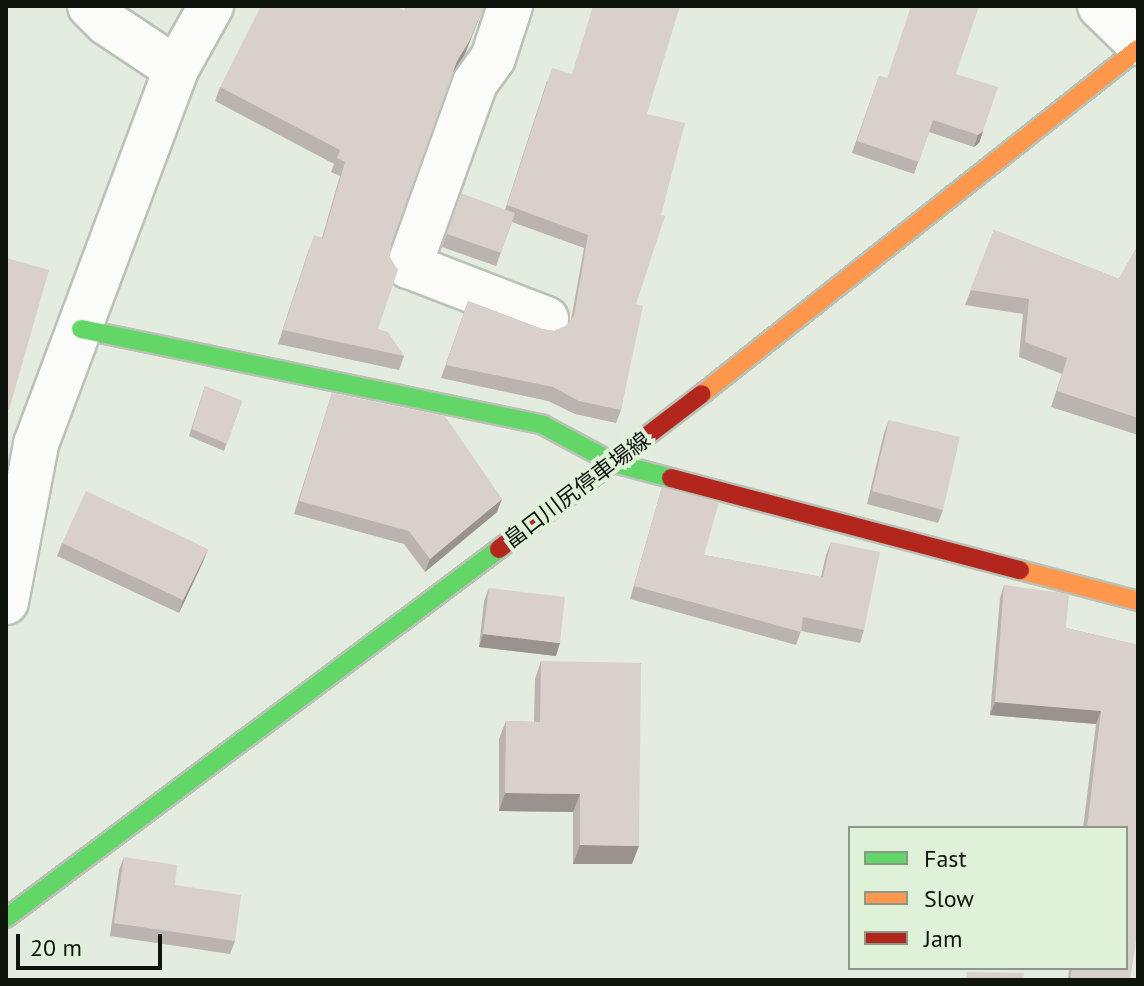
<!DOCTYPE html>
<html>
<head>
<meta charset="utf-8">
<style>
  body { margin:0 }
  #map { position:relative; width:1144px; height:986px; overflow:hidden; background:#e3ecdf; font-family:"PT Sans","Noto Sans JP",sans-serif }
  div>[style] { position:absolute }
  [style*='--x'] { left:calc(var(--x)*1px); top:calc(var(--y)*1px); width:calc(var(--w)*1px); rotate:calc(var(--a)*1deg) }
  .roads { filter:drop-shadow(2px 0 #bac1b7) drop-shadow(-2px 0 #bac1b7) drop-shadow(0 2px #bac1b7) drop-shadow(0 -2px #bac1b7) }
  .street>* { height:44px; margin:-22px; padding:0 22px; transform-origin:22px; border-radius:22px; background:#fbfcfa }
  .fast>* { height:18px; margin:-9px; padding:0 9px; transform-origin:9px; border-radius:9px; background:#63d668 }
  .slow>* { height:18px; margin:-9px; padding:0 9px; transform-origin:9px; border-radius:9px; background:#ff974d }
  .jam>* { height:18px; margin:-9px; padding:0 9px; transform-origin:9px; border-radius:9px; background:#b3261e }
  .wall>* { inset:0; background:#bbb3af }
  .shaded-wall>* { inset:0; background:#99928e }
  .building>* { inset:0; background:#dad0cb }
  span { translate:-50% -50%; white-space:nowrap; text-align:center; line-height:1.15; -webkit-text-stroke:8px #e0f1da; paint-order:stroke }
  .street-label { font-size:22px; color:#0f150d }
  .frame { position:absolute; inset:0; border:8px solid #0f150d; pointer-events:none }
  .legend { position:absolute; left:848px; top:826px; width:280px; height:144px; box-sizing:border-box; background:#e0f1da; border:2px solid #8c9988; margin:0; padding:10px 14px; list-style:none; font-size:24px; color:#0f150d }
  .legend li { display:flex; align-items:center; gap:16px; height:40px }
  .legend b { width:40px; border:2px solid #8c9988 }
  .scale { position:absolute; left:16px; top:934px; width:146px; height:36px; box-sizing:border-box; border:4px solid #0f150d; border-top:0; padding-left:10px; font-size:24px; line-height:28px; white-space:nowrap; color:#0f150d; -webkit-text-stroke:6px #e0f1da; paint-order:stroke }
</style>
</head>
<body>
<div id="map">
  <div class="roads">
    <div class="street">
      <i style="--x:90;--y:6;--w:24;--a:45"></i>
      <i style="--x:107;--y:23;--w:83;--a:33.7"></i>
      <i style="--x:510;--y:6;--w:55;--a:108.1"></i>
      <i style="--x:493;--y:58;--w:31;--a:126"></i>
      <i style="--x:475;--y:83;--w:195;--a:109.8"></i>
      <i style="--x:409;--y:266;--w:147;--a:21.1"></i>
      <i style="--x:1100;--y:6;--w:53;--a:44.2"></i>
      <i style="--x:6;--y:602;--w:161;--a:-79.2"></i>
      <i style="--x:36;--y:444;--w:400;--a:-69.5"></i>
      <i style="--x:176;--y:69;--w:72;--a:-60.9"></i>
    </div>
    <div class="fast">
      <i style="--x:81;--y:329;--w:472;--a:11.7"></i>
      <i style="--x:543;--y:425;--w:81;--a:28.2"></i>
      <i style="--x:614;--y:463;--w:59;--a:14.7"></i>
      <i style="--x:6;--y:918;--w:616;--a:-36.81"></i>
    </div>
    <div class="slow">
      <i style="--x:702;--y:394;--w:556;--a:-38.35"></i>
      <i style="--x:1020;--y:570;--w:122;--a:14.7"></i>
    </div>
    <div class="jam">
      <i style="--x:671;--y:478;--w:361;--a:14.8"></i>
      <i style="--x:499;--y:549;--w:255;--a:-37.4"></i>
    </div>
  </div>
  <div class="wall">
    <i style="clip-path:polygon(465px 54px,452px 74px,391px 244px,378px 329px,404px 356px,399px 370px,278px 344px,309px 249px,322px 238px,340px 176px,331px 172px,334px 164px,215px 101px,220px 87px)"></i>
    <i style="clip-path:polygon(956px 74px,983px 131px,979px 143px,974px 147px,929px 132px,914px 174px,852px 153px,879px 76px,886px 78px)"></i>
    <i style="clip-path:polygon(547px 81px,647px 114px,636px 304px,621px 410px,616px 423px,575px 414px,548px 401px,441px 378px,468px 301px,542px 329px,554px 331px,566px 326px,571px 320px,584px 248px,512px 222px,496px 266px,442px 247px,462px 194px,505px 210px)"></i>
    <i style="clip-path:polygon(994px 230px,1119px 279px,1138px 245px,1138px 435px,1051px 407px,1062px 374px,1019px 357px,1023px 314px,965px 305px)"></i>
    <i style="clip-path:polygon(205px 386px,242px 401px,224px 451px,189px 436px)"></i>
    <i style="clip-path:polygon(332px 393px,497px 512px,425px 572px,404px 544px,294px 514px)"></i>
    <i style="clip-path:polygon(889px 420px,943px 510px,938px 523px,867px 504px,884px 433px)"></i>
    <i style="clip-path:polygon(662px 487px,704px 555px,821px 577px,826px 555px,831px 542px,864px 630px,860px 643px,801px 631px,796px 645px,630px 599px)"></i>
    <i style="clip-path:polygon(62px 543px,208px 549px,179px 613px,57px 556px)"></i>
    <i style="clip-path:polygon(1004px 585px,1066px 628px,1138px 645px,1130px 980px,1068px 980px,1069px 968px,1126px 968px,1126px 828px,1083px 828px,1096px 724px,990px 715px,1000px 598px)"></i>
    <i style="clip-path:polygon(489px 588px,556px 656px,479px 647px,484px 601px)"></i>
    <i style="clip-path:polygon(541px 661px,632px 864px,573px 864px,573px 812px,499px 811px,499px 739px,506px 721px,534px 722px,535px 679px)"></i>
    <i style="clip-path:polygon(124px 857px,175px 885px,235px 941px,230px 954px,110px 936px,119px 870px)"></i>
  </div>
  <div class="shaded-wall">
    <i style="clip-path:polygon(484px 6px,465px 54px,451px 75px,457px 61px)"></i>
    <i style="clip-path:polygon(983px 131px,979px 143px,974px 147px,978px 135px)"></i>
    <i style="clip-path:polygon(502px 499px,497px 512px,425px 572px,430px 559px)"></i>
    <i style="clip-path:polygon(208px 549px,203px 562px,179px 613px,183px 600px)"></i>
    <i style="clip-path:polygon(483px 634px,560px 643px,556px 656px,479px 647px)"></i>
    <i style="clip-path:polygon(995px 702px,1101px 711px,1096px 724px,990px 715px)"></i>
    <i style="clip-path:polygon(505px 793px,580px 794px,573px 812px,499px 811px)"></i>
    <i style="clip-path:polygon(580px 845px,639px 846px,632px 864px,573px 864px)"></i>
  </div>
  <div class="building">
    <i style="clip-path:polygon(261px 6px,396px 6px,404px 11px,406px 6px,484px 6px,470px 40px,457px 61px,391px 244px,390px 257px,398px 270px,378px 329px,388px 332px,404px 356px,283px 330px,314px 235px,323px 238px,345px 162px,337px 158px,340px 150px,220px 87px)"></i>
    <i style="clip-path:polygon(593px 6px,680px 6px,647px 114px,685px 123px,661px 215px,665px 216px,636px 304px,643px 306px,621px 410px,579px 401px,553px 387px,446px 365px,468px 301px,542px 329px,554px 331px,566px 326px,574px 316px,588px 235px,507px 205px,552px 68px,572px 74px)"></i>
    <i style="clip-path:polygon(911px 6px,979px 6px,956px 74px,998px 87px,983px 131px,978px 135px,933px 120px,919px 162px,857px 141px,879px 76px,887px 78px)"></i>
    <i style="clip-path:polygon(462px 194px,515px 213px,501px 253px,447px 234px)"></i>
    <i style="clip-path:polygon(994px 230px,1119px 279px,1138px 245px,1138px 418px,1057px 391px,1067px 358px,1025px 342px,1029px 299px,970px 290px)"></i>
    <i style="clip-path:polygon(6px 258px,49px 270px,9px 410px,6px 409px)"></i>
    <i style="clip-path:polygon(205px 386px,242px 401px,227px 444px,192px 429px)"></i>
    <i style="clip-path:polygon(332px 393px,445px 416px,502px 499px,430px 559px,409px 531px,299px 501px)"></i>
    <i style="clip-path:polygon(889px 420px,960px 437px,943px 510px,872px 491px)"></i>
    <i style="clip-path:polygon(662px 487px,719px 502px,704px 555px,823px 577px,831px 542px,880px 552px,864px 630px,803px 617px,801px 632px,634px 586px)"></i>
    <i style="clip-path:polygon(86px 491px,208px 549px,183px 600px,62px 543px)"></i>
    <i style="clip-path:polygon(1004px 585px,1069px 594px,1066px 628px,1138px 645px,1138px 895px,1137px 903px,1138px 904px,1138px 928px,1130px 980px,1070px 980px,1072px 968px,1126px 968px,1126px 828px,1087px 828px,1101px 711px,995px 702px)"></i>
    <i style="clip-path:polygon(489px 588px,565px 597px,560px 643px,483px 634px)"></i>
    <i style="clip-path:polygon(541px 661px,641px 663px,639px 846px,580px 845px,580px 794px,505px 793px,506px 721px,540px 722px)"></i>
    <i style="clip-path:polygon(124px 857px,177px 865px,175px 885px,241px 895px,235px 941px,114px 923px)"></i>
    <i style="clip-path:polygon(967px 972px,1024px 973px,1023px 980px,966px 980px)"></i>
  </div>
  <div class="street-label">
    <span style="left:577px;top:490px;rotate:-37deg">畠口川尻停車場線</span>
  </div>
  <div class="frame"></div>
  <ul class="legend">
  <li><b style="height:10px;background:#63d668"></b>Fast</li>
  <li><b style="height:10px;background:#ff974d"></b>Slow</li>
  <li><b style="height:10px;background:#b3261e"></b>Jam</li>
  </ul>
  <div class="scale">20 m</div>
</div>
</body>
</html>
